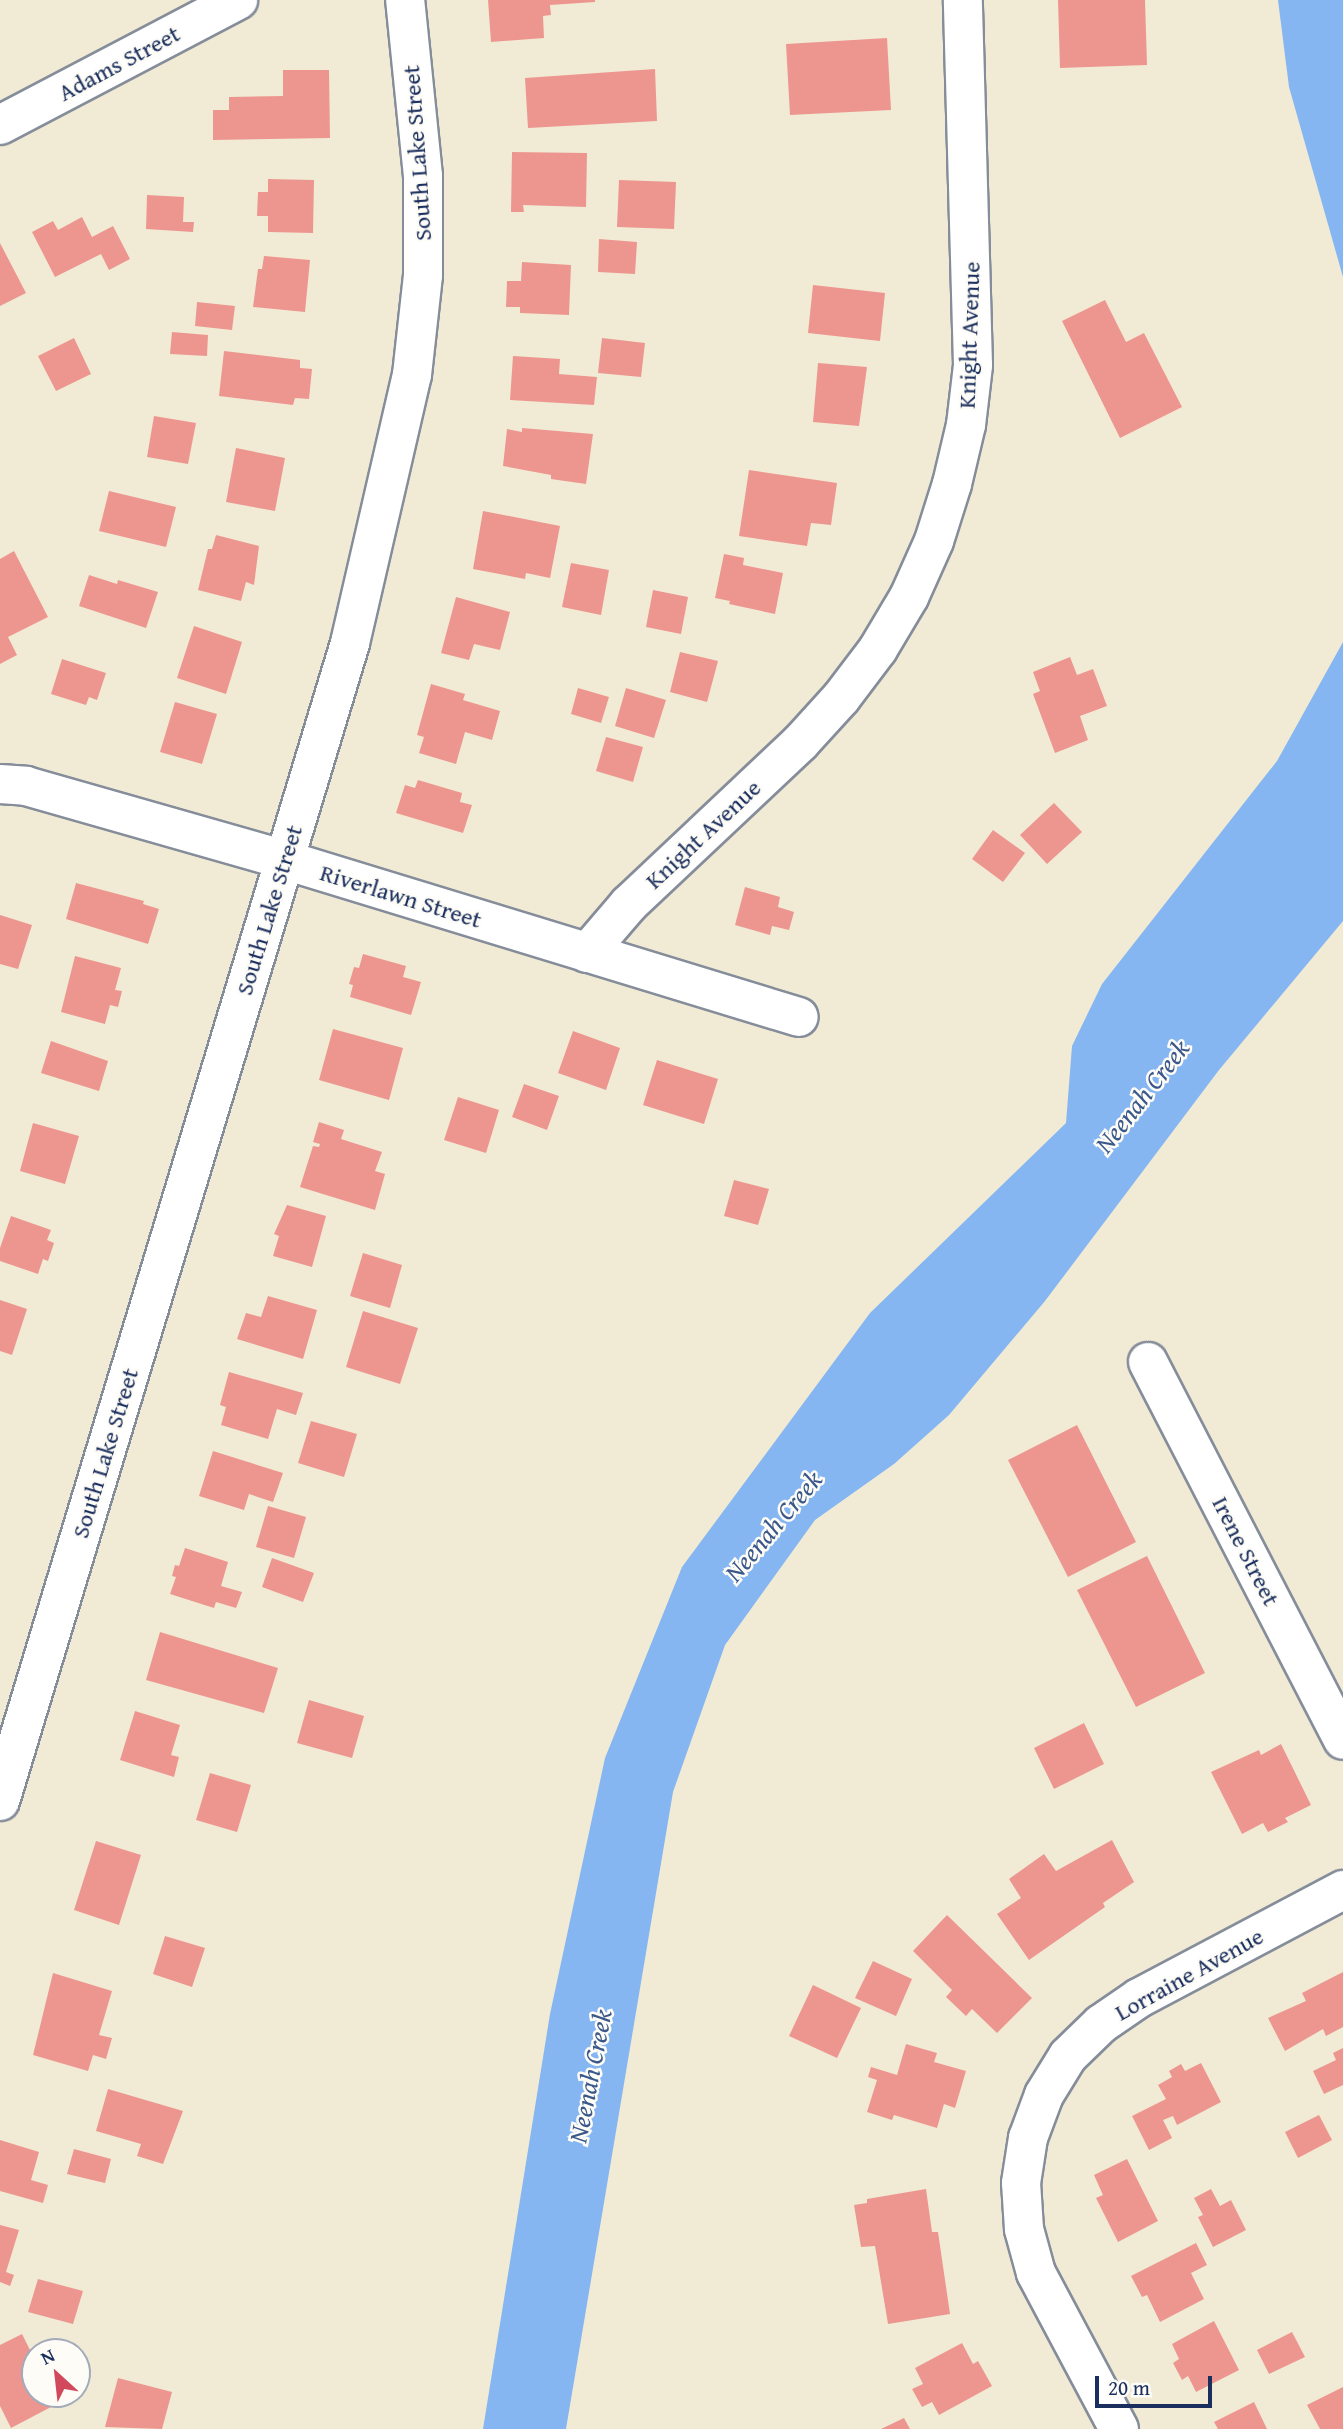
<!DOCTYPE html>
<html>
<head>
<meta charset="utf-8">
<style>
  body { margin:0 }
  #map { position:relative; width:1343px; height:2429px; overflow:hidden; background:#f1ebd5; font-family:"Gentium Book Plus",serif }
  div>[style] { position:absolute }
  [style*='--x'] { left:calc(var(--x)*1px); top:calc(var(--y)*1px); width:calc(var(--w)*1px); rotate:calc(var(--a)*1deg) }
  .water>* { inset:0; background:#85b6f1 }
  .building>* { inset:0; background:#ed9690 }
  .roads { filter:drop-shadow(2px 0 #868d9a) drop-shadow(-2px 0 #868d9a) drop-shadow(0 2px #868d9a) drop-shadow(0 -2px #868d9a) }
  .minor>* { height:38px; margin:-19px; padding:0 19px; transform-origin:19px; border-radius:19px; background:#fff }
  span { translate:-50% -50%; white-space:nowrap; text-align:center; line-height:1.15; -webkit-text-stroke:5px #fdfcf7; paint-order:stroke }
  .street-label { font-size:24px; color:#1b2f5e }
  .water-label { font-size:26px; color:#3b588a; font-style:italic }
  .north { position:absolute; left:21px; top:2338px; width:70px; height:70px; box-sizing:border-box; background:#fdfcf7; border:2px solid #a3aaba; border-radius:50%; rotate:333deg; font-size:19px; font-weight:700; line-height:28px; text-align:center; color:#1b2f5e }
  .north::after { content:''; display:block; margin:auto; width:24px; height:32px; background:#d1495b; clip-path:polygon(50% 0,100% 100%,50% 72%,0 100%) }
  .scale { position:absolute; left:1095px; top:2376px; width:117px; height:32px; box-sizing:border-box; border:4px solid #1b2f5e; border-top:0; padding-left:9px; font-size:21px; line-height:24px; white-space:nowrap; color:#1b2f5e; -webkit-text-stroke:5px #fdfcf7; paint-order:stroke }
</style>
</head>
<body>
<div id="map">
  <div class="water">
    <i style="clip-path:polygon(1278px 0,1343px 0,1343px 277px,1289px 87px)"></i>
    <i style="clip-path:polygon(1343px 642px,1343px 921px,1219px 1070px,1045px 1301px,949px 1415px,894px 1464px,815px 1520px,725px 1645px,673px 1792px,566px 2429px,483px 2429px,550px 2014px,605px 1758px,682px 1567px,870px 1313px,1066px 1123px,1072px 1046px,1102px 984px,1277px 761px)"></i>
  </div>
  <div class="building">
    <i style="clip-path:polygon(488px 0,595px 0,595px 2px,550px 5px,551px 15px,543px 16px,544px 38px,491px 42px)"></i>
    <i style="clip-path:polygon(1058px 0,1145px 0,1147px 65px,1060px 68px)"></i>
    <i style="clip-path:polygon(887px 38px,891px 110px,790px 115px,786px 44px)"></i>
    <i style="clip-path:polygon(655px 69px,657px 121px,528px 128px,525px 78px)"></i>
    <i style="clip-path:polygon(283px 70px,329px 70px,330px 138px,213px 140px,213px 110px,229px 110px,229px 97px,283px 96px)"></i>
    <i style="clip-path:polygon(512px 152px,587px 153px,586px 207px,523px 205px,524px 212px,511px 212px)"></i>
    <i style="clip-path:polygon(268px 179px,314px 180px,313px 233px,268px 232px,268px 216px,257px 216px,258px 192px,268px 192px)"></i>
    <i style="clip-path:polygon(619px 180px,676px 182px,674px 229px,617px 227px)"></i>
    <i style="clip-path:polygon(147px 195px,184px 197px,183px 222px,194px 222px,193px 232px,146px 229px)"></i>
    <i style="clip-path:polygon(82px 217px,92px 237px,113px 226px,130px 259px,109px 270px,101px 254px,55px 277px,32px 232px,53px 221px,58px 230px)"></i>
    <i style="clip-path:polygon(599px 239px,637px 242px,635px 274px,598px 272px)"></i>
    <i style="clip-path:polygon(0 243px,26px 293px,0 306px)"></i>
    <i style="clip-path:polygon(264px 256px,310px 260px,305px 312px,253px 307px,258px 269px,262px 269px)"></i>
    <i style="clip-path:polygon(522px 262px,571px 265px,569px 315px,520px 313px,520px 307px,506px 307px,507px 281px,521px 281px)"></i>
    <i style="clip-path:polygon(813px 285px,885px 293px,880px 341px,808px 333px)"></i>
    <i style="clip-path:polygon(1105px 300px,1126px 342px,1144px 333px,1182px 407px,1120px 438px,1062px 321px)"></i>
    <i style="clip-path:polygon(197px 302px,235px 306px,232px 330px,195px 326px)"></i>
    <i style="clip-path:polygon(172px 332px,208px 335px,207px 356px,170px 354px)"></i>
    <i style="clip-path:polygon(74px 338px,91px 374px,56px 391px,38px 356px)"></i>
    <i style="clip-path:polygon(602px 338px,645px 343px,641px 377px,598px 373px)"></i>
    <i style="clip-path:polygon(224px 351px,300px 360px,300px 368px,312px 369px,309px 399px,295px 398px,293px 405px,219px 396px)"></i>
    <i style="clip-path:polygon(513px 356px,560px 359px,559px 374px,597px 377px,594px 405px,510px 400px)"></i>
    <i style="clip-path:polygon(818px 363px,867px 367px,859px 426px,813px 422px)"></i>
    <i style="clip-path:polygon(154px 416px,196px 423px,188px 464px,147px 457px)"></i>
    <i style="clip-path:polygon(522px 428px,593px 434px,586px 484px,551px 479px,551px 475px,503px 466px,507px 429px,522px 432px)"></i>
    <i style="clip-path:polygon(236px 448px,285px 458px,275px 511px,226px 502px)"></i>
    <i style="clip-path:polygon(749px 470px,837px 483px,831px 525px,811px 523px,807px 546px,739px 536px)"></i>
    <i style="clip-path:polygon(109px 491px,176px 507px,166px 547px,99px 531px)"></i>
    <i style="clip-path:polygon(483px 511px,560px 526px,550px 578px,526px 573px,525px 579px,473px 569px)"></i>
    <i style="clip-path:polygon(216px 535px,259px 546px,254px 585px,246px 582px,241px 601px,198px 590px,208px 549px,212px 549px)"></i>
    <i style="clip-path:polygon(14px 551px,48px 617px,8px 637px,17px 655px,0 664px,0 559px)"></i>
    <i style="clip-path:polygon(724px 554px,744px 558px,743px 565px,783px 573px,775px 614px,729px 604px,730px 601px,715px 598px)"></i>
    <i style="clip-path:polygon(571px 563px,609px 570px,601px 615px,562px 607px)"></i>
    <i style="clip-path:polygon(89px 575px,117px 584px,118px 580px,158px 592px,146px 628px,79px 606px)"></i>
    <i style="clip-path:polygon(653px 590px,688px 597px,681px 634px,646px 627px)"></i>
    <i style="clip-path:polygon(456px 597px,510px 612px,500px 650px,474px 644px,469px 660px,441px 653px)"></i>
    <i style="clip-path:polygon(194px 626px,242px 642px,226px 694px,177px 678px)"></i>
    <i style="clip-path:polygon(680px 652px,718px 661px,707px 702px,670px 692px)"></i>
    <i style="clip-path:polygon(1070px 657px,1077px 675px,1093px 669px,1107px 706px,1080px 716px,1088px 740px,1055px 753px,1033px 694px,1040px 691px,1033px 672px)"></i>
    <i style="clip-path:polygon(62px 659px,106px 673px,97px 700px,89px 697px,86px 705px,51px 694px)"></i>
    <i style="clip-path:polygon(431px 684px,465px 694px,463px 700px,500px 711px,492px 740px,465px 732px,456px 764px,419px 753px,424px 737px,417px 735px)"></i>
    <i style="clip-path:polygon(578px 688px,609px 697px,601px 723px,571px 714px)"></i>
    <i style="clip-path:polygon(626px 688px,666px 700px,654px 738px,615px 726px)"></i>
    <i style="clip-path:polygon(175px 702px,217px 714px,202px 764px,160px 752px)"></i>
    <i style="clip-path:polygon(606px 737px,643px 747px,633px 782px,596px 771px)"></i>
    <i style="clip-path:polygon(418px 780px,462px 793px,460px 802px,472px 805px,463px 833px,396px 813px,405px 785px,415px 788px)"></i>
    <i style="clip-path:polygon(1054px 803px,1082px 832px,1047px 864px,1020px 835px)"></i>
    <i style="clip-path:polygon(993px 830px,1025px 853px,1003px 882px,972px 859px)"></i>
    <i style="clip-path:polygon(76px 883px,144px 901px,143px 904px,159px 909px,148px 944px,66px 919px)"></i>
    <i style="clip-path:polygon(745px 887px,780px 897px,778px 907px,794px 912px,789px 930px,772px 926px,770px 935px,735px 925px)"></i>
    <i style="clip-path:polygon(0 915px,32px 925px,18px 969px,0 964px)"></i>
    <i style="clip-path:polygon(363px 954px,406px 966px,403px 977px,421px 982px,411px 1015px,350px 997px,353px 985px,349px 984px,354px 967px,359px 968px)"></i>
    <i style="clip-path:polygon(75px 956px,121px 968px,115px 990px,122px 991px,118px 1007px,110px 1005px,105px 1024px,61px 1012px)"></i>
    <i style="clip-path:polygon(333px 1029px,403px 1048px,389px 1100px,319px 1080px)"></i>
    <i style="clip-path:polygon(573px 1031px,620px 1048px,606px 1090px,558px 1073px)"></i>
    <i style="clip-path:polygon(51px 1041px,108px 1061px,99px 1091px,41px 1073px)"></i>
    <i style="clip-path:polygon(657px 1060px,718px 1079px,704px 1124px,643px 1105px)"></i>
    <i style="clip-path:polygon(524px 1084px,559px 1096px,547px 1130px,512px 1117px)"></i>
    <i style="clip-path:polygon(458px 1097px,499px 1110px,486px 1153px,444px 1140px)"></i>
    <i style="clip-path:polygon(319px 1122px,344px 1130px,341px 1139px,382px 1152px,375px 1171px,385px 1174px,375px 1210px,300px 1187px,313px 1146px,319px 1147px,320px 1144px,313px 1142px)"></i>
    <i style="clip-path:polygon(33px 1123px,79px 1136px,65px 1184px,20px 1171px)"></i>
    <i style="clip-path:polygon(734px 1180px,769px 1189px,758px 1225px,724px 1216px)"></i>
    <i style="clip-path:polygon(287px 1205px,326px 1216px,312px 1267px,273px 1256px,279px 1236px,274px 1234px)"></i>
    <i style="clip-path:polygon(11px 1216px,51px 1230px,47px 1240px,54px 1243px,48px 1261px,43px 1259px,38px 1274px,0 1261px,0 1248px)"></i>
    <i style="clip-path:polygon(363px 1253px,402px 1265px,390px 1308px,350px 1296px)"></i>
    <i style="clip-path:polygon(268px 1296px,317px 1310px,303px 1359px,237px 1339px,246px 1313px,261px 1317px)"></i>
    <i style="clip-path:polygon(0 1300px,27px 1309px,12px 1355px,0 1351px)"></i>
    <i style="clip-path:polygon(363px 1311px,418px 1328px,400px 1384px,346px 1367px)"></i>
    <i style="clip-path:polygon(229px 1372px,303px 1393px,296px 1415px,277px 1409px,268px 1439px,221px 1425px,226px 1407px,220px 1405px)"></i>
    <i style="clip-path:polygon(311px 1421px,357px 1434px,344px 1477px,298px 1463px)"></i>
    <i style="clip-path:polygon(1077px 1425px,1136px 1542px,1068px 1577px,1008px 1460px)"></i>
    <i style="clip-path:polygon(213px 1451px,283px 1473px,273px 1502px,249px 1494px,244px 1510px,199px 1496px)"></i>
    <i style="clip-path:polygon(268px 1506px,306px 1517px,294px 1558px,256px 1547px)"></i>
    <i style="clip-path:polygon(185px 1548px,228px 1562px,221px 1586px,242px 1592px,236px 1608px,216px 1602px,214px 1608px,170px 1594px,176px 1577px,172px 1576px,175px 1565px,179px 1566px)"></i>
    <i style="clip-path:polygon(1147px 1556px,1205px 1673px,1136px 1707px,1077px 1590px)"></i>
    <i style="clip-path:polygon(272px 1558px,314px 1573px,303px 1602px,262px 1587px)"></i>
    <i style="clip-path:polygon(160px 1632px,278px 1668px,264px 1713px,146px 1680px)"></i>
    <i style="clip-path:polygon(309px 1700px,364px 1716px,352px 1758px,297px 1743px)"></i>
    <i style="clip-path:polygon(135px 1711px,180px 1725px,171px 1755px,179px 1757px,174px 1777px,120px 1760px)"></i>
    <i style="clip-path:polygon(1084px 1723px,1104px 1764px,1054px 1789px,1034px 1748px)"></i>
    <i style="clip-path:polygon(1281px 1744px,1311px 1805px,1285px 1818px,1288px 1822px,1268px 1832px,1263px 1823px,1242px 1834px,1211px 1772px,1259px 1750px,1261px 1755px)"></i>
    <i style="clip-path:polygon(210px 1773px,251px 1785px,237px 1832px,196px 1820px)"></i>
    <i style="clip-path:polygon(1112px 1840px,1134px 1882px,1103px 1903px,1105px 1907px,1029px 1960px,997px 1914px,1021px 1898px,1009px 1879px,1044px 1854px,1056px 1871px)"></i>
    <i style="clip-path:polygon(96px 1841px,141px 1855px,119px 1925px,74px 1910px)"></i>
    <i style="clip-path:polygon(947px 1915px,1032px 1998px,997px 2033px,972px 2009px,966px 2016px,946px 1997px,952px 1990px,913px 1951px)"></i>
    <i style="clip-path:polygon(165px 1936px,205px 1948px,192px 1987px,153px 1974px)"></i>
    <i style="clip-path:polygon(873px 1961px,912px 1979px,896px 2016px,855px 1998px)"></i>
    <i style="clip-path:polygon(1343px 1972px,1343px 2027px,1326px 2036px,1323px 2029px,1285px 2051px,1268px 2018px,1306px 2001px,1302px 1993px)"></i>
    <i style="clip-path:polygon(53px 1973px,112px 1991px,99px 2035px,112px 2038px,106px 2059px,93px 2055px,88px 2071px,33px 2055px)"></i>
    <i style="clip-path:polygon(813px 1985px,861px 2008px,837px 2058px,789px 2036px)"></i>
    <i style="clip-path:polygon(906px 2044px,937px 2053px,934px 2062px,966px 2071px,955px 2108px,944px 2104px,937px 2128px,894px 2115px,892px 2120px,867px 2112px,877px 2080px,868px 2077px,871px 2067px,897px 2075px)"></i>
    <i style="clip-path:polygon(1343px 2048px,1343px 2085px,1324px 2094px,1313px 2071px,1336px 2060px,1333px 2053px)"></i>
    <i style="clip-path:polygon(1201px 2063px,1221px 2102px,1177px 2125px,1173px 2116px,1163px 2120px,1172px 2138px,1149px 2150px,1132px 2116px,1166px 2099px,1158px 2085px,1172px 2077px,1169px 2071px,1181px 2064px,1185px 2071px)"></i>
    <i style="clip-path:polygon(108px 2089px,183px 2111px,163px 2164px,137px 2156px,141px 2144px,96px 2131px)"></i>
    <i style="clip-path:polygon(1319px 2115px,1332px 2140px,1298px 2158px,1285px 2132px)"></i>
    <i style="clip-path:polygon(0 2140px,39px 2152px,31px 2180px,48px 2185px,43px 2203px,0 2191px)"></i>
    <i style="clip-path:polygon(74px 2149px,111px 2159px,105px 2183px,67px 2174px)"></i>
    <i style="clip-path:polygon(1127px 2159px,1158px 2221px,1118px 2242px,1096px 2198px,1103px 2195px,1094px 2175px)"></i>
    <i style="clip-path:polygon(926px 2189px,932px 2232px,938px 2232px,950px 2314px,888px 2324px,875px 2246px,861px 2247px,854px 2205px,867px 2203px,867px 2199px)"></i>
    <i style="clip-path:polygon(1211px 2189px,1220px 2206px,1231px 2200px,1246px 2230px,1213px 2247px,1198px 2217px,1203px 2215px,1194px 2198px)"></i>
    <i style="clip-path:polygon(0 2225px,19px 2230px,6px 2272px,14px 2275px,10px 2286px,0 2282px)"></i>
    <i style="clip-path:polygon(1196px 2243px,1207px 2265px,1191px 2273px,1204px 2299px,1160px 2322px,1147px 2295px,1142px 2297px,1131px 2276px)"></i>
    <i style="clip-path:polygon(38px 2279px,83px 2291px,73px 2324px,28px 2312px)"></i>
    <i style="clip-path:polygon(1214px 2321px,1239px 2370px,1196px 2392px,1188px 2376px,1182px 2380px,1173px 2363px,1179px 2359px,1172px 2344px)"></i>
    <i style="clip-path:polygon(1292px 2332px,1305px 2357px,1269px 2374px,1257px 2350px)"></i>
    <i style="clip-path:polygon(22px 2334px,35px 2360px,30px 2364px,35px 2375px,35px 2394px,44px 2394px,51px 2407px,11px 2428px,0 2406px,0 2345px)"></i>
    <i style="clip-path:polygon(962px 2343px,973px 2364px,978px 2361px,992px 2386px,939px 2415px,932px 2402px,922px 2407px,912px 2389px,923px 2384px,915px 2368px)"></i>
    <i style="clip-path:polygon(118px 2378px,172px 2392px,162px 2429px,105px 2427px)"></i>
    <i style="clip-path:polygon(1343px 2387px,1343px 2429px,1320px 2429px,1307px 2405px)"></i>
    <i style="clip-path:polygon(1254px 2402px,1267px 2429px,1218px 2429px,1214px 2422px)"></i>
    <i style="clip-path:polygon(904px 2418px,910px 2429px,881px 2429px)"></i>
  </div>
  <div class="roads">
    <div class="minor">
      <i style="--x:0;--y:125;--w:269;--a:-27.7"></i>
      <i style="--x:0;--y:784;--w:26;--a:4"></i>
      <i style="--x:26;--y:786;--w:269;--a:15.9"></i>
      <i style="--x:285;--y:860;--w:537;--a:16.99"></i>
      <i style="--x:587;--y:953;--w:65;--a:-49.4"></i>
      <i style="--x:629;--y:904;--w:235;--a:-43.3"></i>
      <i style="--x:800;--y:743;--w:61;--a:-47.7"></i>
      <i style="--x:841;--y:698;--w:61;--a:-52.9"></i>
      <i style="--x:878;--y:649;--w:61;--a:-59.2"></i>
      <i style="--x:909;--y:597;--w:61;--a:-65.9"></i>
      <i style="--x:934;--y:541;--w:60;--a:-72.5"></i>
      <i style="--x:952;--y:484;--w:61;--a:-76.7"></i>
      <i style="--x:966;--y:425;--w:60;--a:-83.3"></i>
      <i style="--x:973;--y:365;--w:365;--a:-91.6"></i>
      <i style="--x:1148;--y:1362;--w:425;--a:62.7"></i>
      <i style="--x:0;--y:1801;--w:1210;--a:-73.18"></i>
      <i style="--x:350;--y:643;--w:275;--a:-77"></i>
      <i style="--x:412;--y:375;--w:101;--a:-83.7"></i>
      <i style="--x:423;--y:275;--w:99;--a:-90"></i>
      <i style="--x:423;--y:176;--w:177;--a:-95.8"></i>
      <i style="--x:1119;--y:2429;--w:177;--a:-118"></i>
      <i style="--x:1036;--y:2273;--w:46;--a:-105.3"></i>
      <i style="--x:1024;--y:2229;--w:46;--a:-93.7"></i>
      <i style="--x:1021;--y:2183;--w:46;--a:-81.2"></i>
      <i style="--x:1028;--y:2138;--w:46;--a:-69.6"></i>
      <i style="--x:1044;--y:2095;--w:46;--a:-58.4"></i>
      <i style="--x:1068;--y:2056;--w:46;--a:-44.1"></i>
      <i style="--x:1101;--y:2024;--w:46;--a:-34.4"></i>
      <i style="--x:1139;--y:1998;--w:231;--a:-27.9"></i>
    </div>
  </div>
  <div class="street-label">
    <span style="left:119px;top:63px;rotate:-28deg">Adams Street</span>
    <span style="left:417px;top:153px;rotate:-94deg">South Lake Street</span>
    <span style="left:969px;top:335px;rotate:-88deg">Knight Avenue</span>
    <span style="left:703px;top:834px;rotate:-43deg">Knight Avenue</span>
    <span style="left:401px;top:896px;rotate:17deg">Riverlawn Street</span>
    <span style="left:269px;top:910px;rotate:-73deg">South Lake Street</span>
    <span style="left:105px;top:1453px;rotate:-73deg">South Lake Street</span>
    <span style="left:1246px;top:1551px;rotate:63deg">Irene Street</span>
    <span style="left:1189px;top:1974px;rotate:-29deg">Lorraine Avenue</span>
  </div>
  <div class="water-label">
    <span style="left:1142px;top:1096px;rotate:-52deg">Neenah Creek</span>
    <span style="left:773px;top:1526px;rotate:-50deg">Neenah Creek</span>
    <span style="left:590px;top:2076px;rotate:-79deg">Neenah Creek</span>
  </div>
  <div class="north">N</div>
  <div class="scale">20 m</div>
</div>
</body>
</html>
